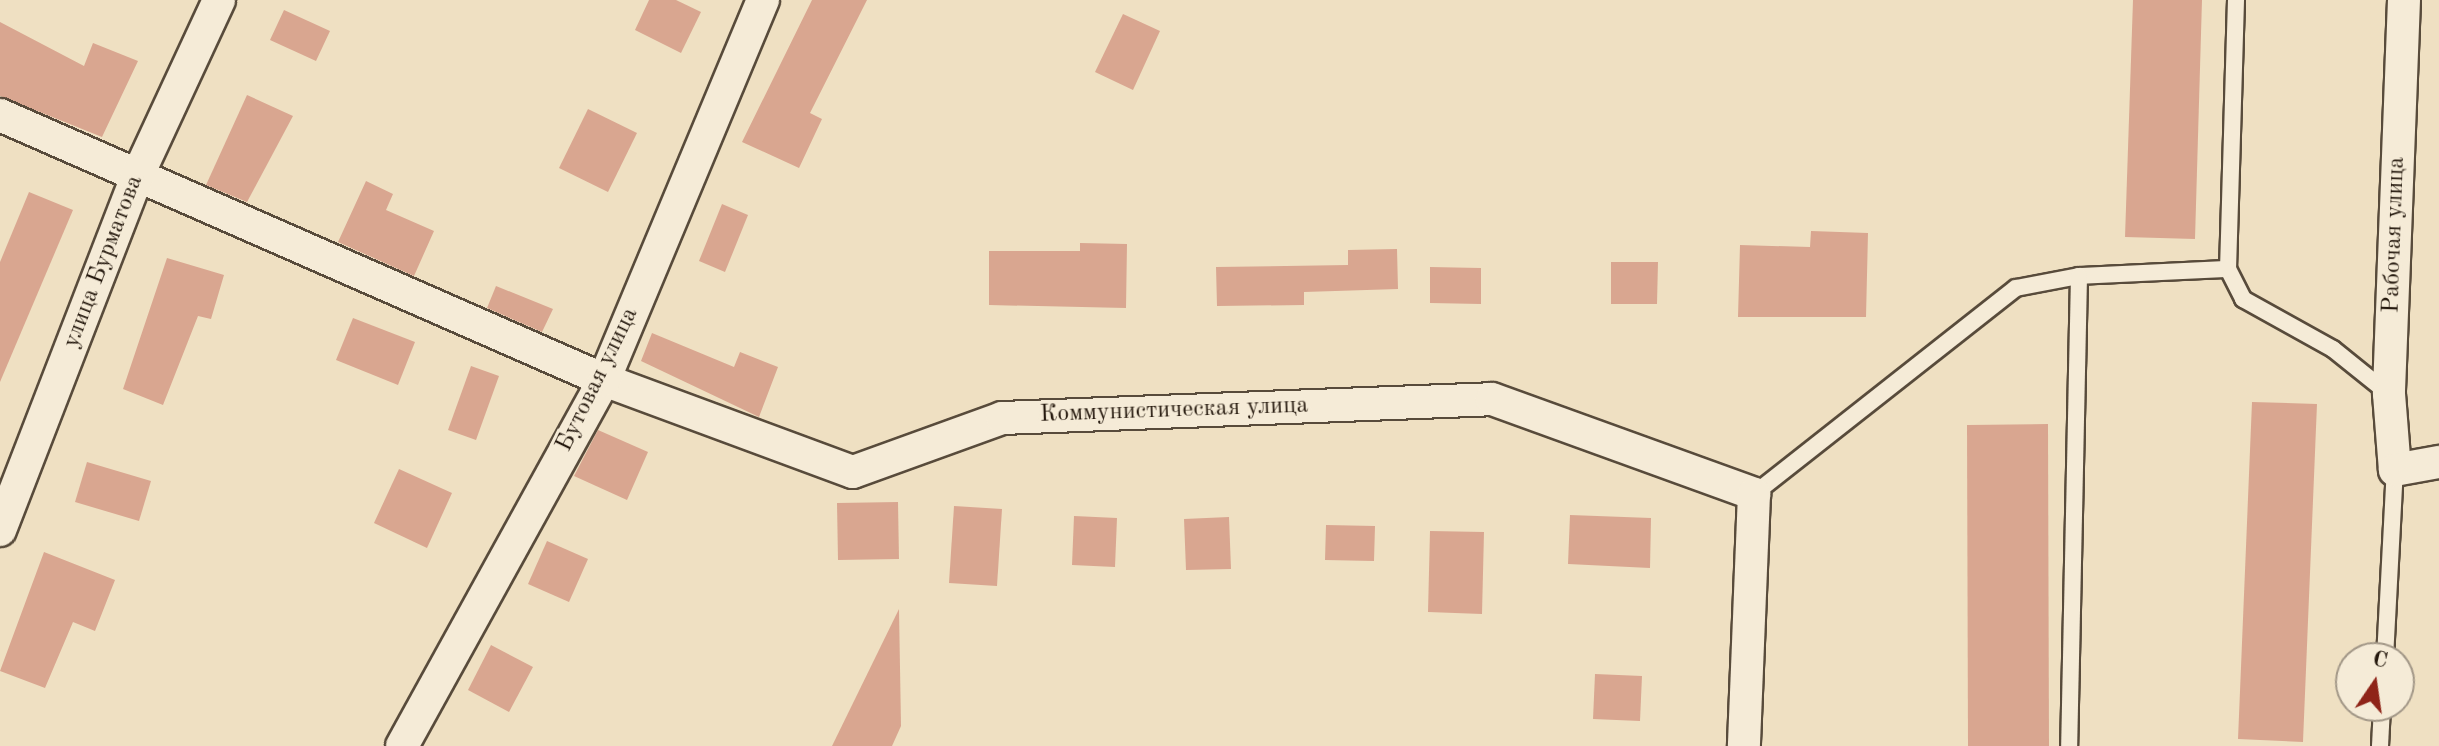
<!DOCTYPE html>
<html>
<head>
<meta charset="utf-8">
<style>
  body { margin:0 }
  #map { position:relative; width:2439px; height:746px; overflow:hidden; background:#efe0c2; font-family:"Old Standard TT",serif }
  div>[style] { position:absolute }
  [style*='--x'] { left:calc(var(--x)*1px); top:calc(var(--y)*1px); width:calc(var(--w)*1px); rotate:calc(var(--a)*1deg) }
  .building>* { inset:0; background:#d9a690 }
  .roads { filter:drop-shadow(2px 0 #584b3b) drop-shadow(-2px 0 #584b3b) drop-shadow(0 2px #584b3b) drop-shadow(0 -2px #584b3b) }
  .service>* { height:16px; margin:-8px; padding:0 8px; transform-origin:8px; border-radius:8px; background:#f5ebd7 }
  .minor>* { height:32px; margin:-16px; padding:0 16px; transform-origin:16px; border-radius:16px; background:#f5ebd7 }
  span { translate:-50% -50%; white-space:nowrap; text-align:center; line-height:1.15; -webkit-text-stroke:6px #f5ebd7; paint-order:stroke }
  .street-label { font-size:24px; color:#25190e }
  .north { position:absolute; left:2335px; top:642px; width:80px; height:80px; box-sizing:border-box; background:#f5ebd7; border:2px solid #a29787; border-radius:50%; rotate:13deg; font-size:22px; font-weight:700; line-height:32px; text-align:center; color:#25190e }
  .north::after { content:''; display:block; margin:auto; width:28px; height:36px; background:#8f2418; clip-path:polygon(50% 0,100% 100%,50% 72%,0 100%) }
</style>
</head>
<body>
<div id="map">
  <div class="building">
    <i style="clip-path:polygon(649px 0,676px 0,701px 12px,681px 53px,635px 30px)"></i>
    <i style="clip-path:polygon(812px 0,867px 0,810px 113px,822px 119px,799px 168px,742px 142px)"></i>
    <i style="clip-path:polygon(2133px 0,2202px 0,2195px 239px,2125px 237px)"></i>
    <i style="clip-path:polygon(284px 10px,330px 31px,316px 61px,270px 40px)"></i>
    <i style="clip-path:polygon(1123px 14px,1160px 31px,1133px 90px,1095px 72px)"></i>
    <i style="clip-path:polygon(0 22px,84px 66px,93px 43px,138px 61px,102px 137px,0 96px)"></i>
    <i style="clip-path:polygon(247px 95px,293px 116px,247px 202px,206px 185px)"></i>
    <i style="clip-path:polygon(588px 109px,637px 133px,608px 192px,559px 168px)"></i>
    <i style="clip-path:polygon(366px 181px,393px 194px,386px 210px,434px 231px,414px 276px,338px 242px)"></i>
    <i style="clip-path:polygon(29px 192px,73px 210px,0 382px,0 262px)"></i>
    <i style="clip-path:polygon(722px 204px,748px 215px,725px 272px,699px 261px)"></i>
    <i style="clip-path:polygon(1811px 231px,1868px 233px,1866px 317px,1738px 317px,1740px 245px,1810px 247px)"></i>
    <i style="clip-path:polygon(1080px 243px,1127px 244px,1126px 308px,989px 305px,989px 251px,1080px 251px)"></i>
    <i style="clip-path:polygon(1397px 249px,1398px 289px,1304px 292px,1304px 305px,1217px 306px,1216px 267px,1348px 265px,1348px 250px)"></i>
    <i style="clip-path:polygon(167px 258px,224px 275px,211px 319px,198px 316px,163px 405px,123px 389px)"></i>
    <i style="clip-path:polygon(1611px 262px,1658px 262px,1657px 304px,1611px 304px)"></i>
    <i style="clip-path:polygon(1430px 267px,1481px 268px,1481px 304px,1430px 303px)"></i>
    <i style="clip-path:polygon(496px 286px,553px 309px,542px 332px,487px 308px)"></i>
    <i style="clip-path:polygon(353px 318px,415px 342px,398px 385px,336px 360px)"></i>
    <i style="clip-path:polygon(652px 333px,734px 367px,740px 352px,778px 367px,759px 417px,641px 361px)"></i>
    <i style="clip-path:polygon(471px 366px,499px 376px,476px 440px,448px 430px)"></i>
    <i style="clip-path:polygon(2252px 402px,2317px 404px,2303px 742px,2238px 739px)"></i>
    <i style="clip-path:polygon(2048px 424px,2049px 746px,1968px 746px,1967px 425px)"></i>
    <i style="clip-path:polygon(598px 430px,648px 452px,627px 500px,574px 476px)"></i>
    <i style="clip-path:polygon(87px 462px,151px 481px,139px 521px,75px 502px)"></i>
    <i style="clip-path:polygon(399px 469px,452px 493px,427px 548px,374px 523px)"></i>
    <i style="clip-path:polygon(898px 502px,899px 559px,838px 560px,837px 503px)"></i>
    <i style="clip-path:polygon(954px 506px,1002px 509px,997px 586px,949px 583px)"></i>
    <i style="clip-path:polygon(1570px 515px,1651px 518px,1650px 568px,1568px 564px)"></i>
    <i style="clip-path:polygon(1074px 516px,1117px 518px,1115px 567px,1072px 565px)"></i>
    <i style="clip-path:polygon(1229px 517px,1231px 569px,1186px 570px,1184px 519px)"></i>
    <i style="clip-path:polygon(1326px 525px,1375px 526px,1374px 561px,1325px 560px)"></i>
    <i style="clip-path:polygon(1430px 531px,1484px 532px,1482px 614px,1428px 612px)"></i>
    <i style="clip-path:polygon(547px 541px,588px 559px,569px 602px,528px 584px)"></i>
    <i style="clip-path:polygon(44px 552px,115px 580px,95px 631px,73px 622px,45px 688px,0 671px)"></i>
    <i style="clip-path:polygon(899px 609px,901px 726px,892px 746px,832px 746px)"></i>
    <i style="clip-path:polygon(491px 645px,533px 667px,509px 712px,468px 690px)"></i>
    <i style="clip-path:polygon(1595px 674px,1642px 676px,1640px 721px,1593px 719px)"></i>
  </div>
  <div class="roads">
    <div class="service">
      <i style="--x:2236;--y:0;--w:269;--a:91.7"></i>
      <i style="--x:2228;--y:269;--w:34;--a:63"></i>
      <i style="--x:2243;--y:299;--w:103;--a:29.1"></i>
      <i style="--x:2333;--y:349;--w:72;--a:38.8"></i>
      <i style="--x:2079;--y:276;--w:149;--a:-2.7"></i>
      <i style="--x:1754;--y:494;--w:333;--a:-38.2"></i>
      <i style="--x:2016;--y:288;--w:64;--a:-10.8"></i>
      <i style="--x:2079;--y:276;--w:470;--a:91.2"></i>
      <i style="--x:2385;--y:658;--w:188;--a:-87"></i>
      <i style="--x:2380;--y:746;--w:40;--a:-87.1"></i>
    </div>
    <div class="minor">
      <i style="--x:2404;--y:0;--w:394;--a:92.2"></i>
      <i style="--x:2389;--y:394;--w:76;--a:85.5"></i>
      <i style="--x:2395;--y:470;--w:45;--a:-10.3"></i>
      <i style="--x:0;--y:115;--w:660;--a:23.69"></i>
      <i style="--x:604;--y:380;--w:265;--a:20.3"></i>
      <i style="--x:853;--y:472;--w:158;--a:-19.9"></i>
      <i style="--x:1002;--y:418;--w:490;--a:-2.2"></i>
      <i style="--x:1492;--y:399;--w:279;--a:19.9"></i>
      <i style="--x:1754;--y:494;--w:252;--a:92.3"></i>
      <i style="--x:0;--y:530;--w:376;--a:-68.8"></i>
      <i style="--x:136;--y:179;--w:197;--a:-65.1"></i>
      <i style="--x:402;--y:746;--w:418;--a:-61.1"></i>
      <i style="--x:604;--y:380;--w:412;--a:-67.3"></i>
    </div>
  </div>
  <div class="street-label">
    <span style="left:2395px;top:235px;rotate:-88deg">Рабочая улица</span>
    <span style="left:104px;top:262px;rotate:-69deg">улица Бурматова</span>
    <span style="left:598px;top:380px;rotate:-64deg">Бутовая улица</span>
    <span style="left:1174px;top:411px;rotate:-2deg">Коммунистическая улица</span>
  </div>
  <div class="north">С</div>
</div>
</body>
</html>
